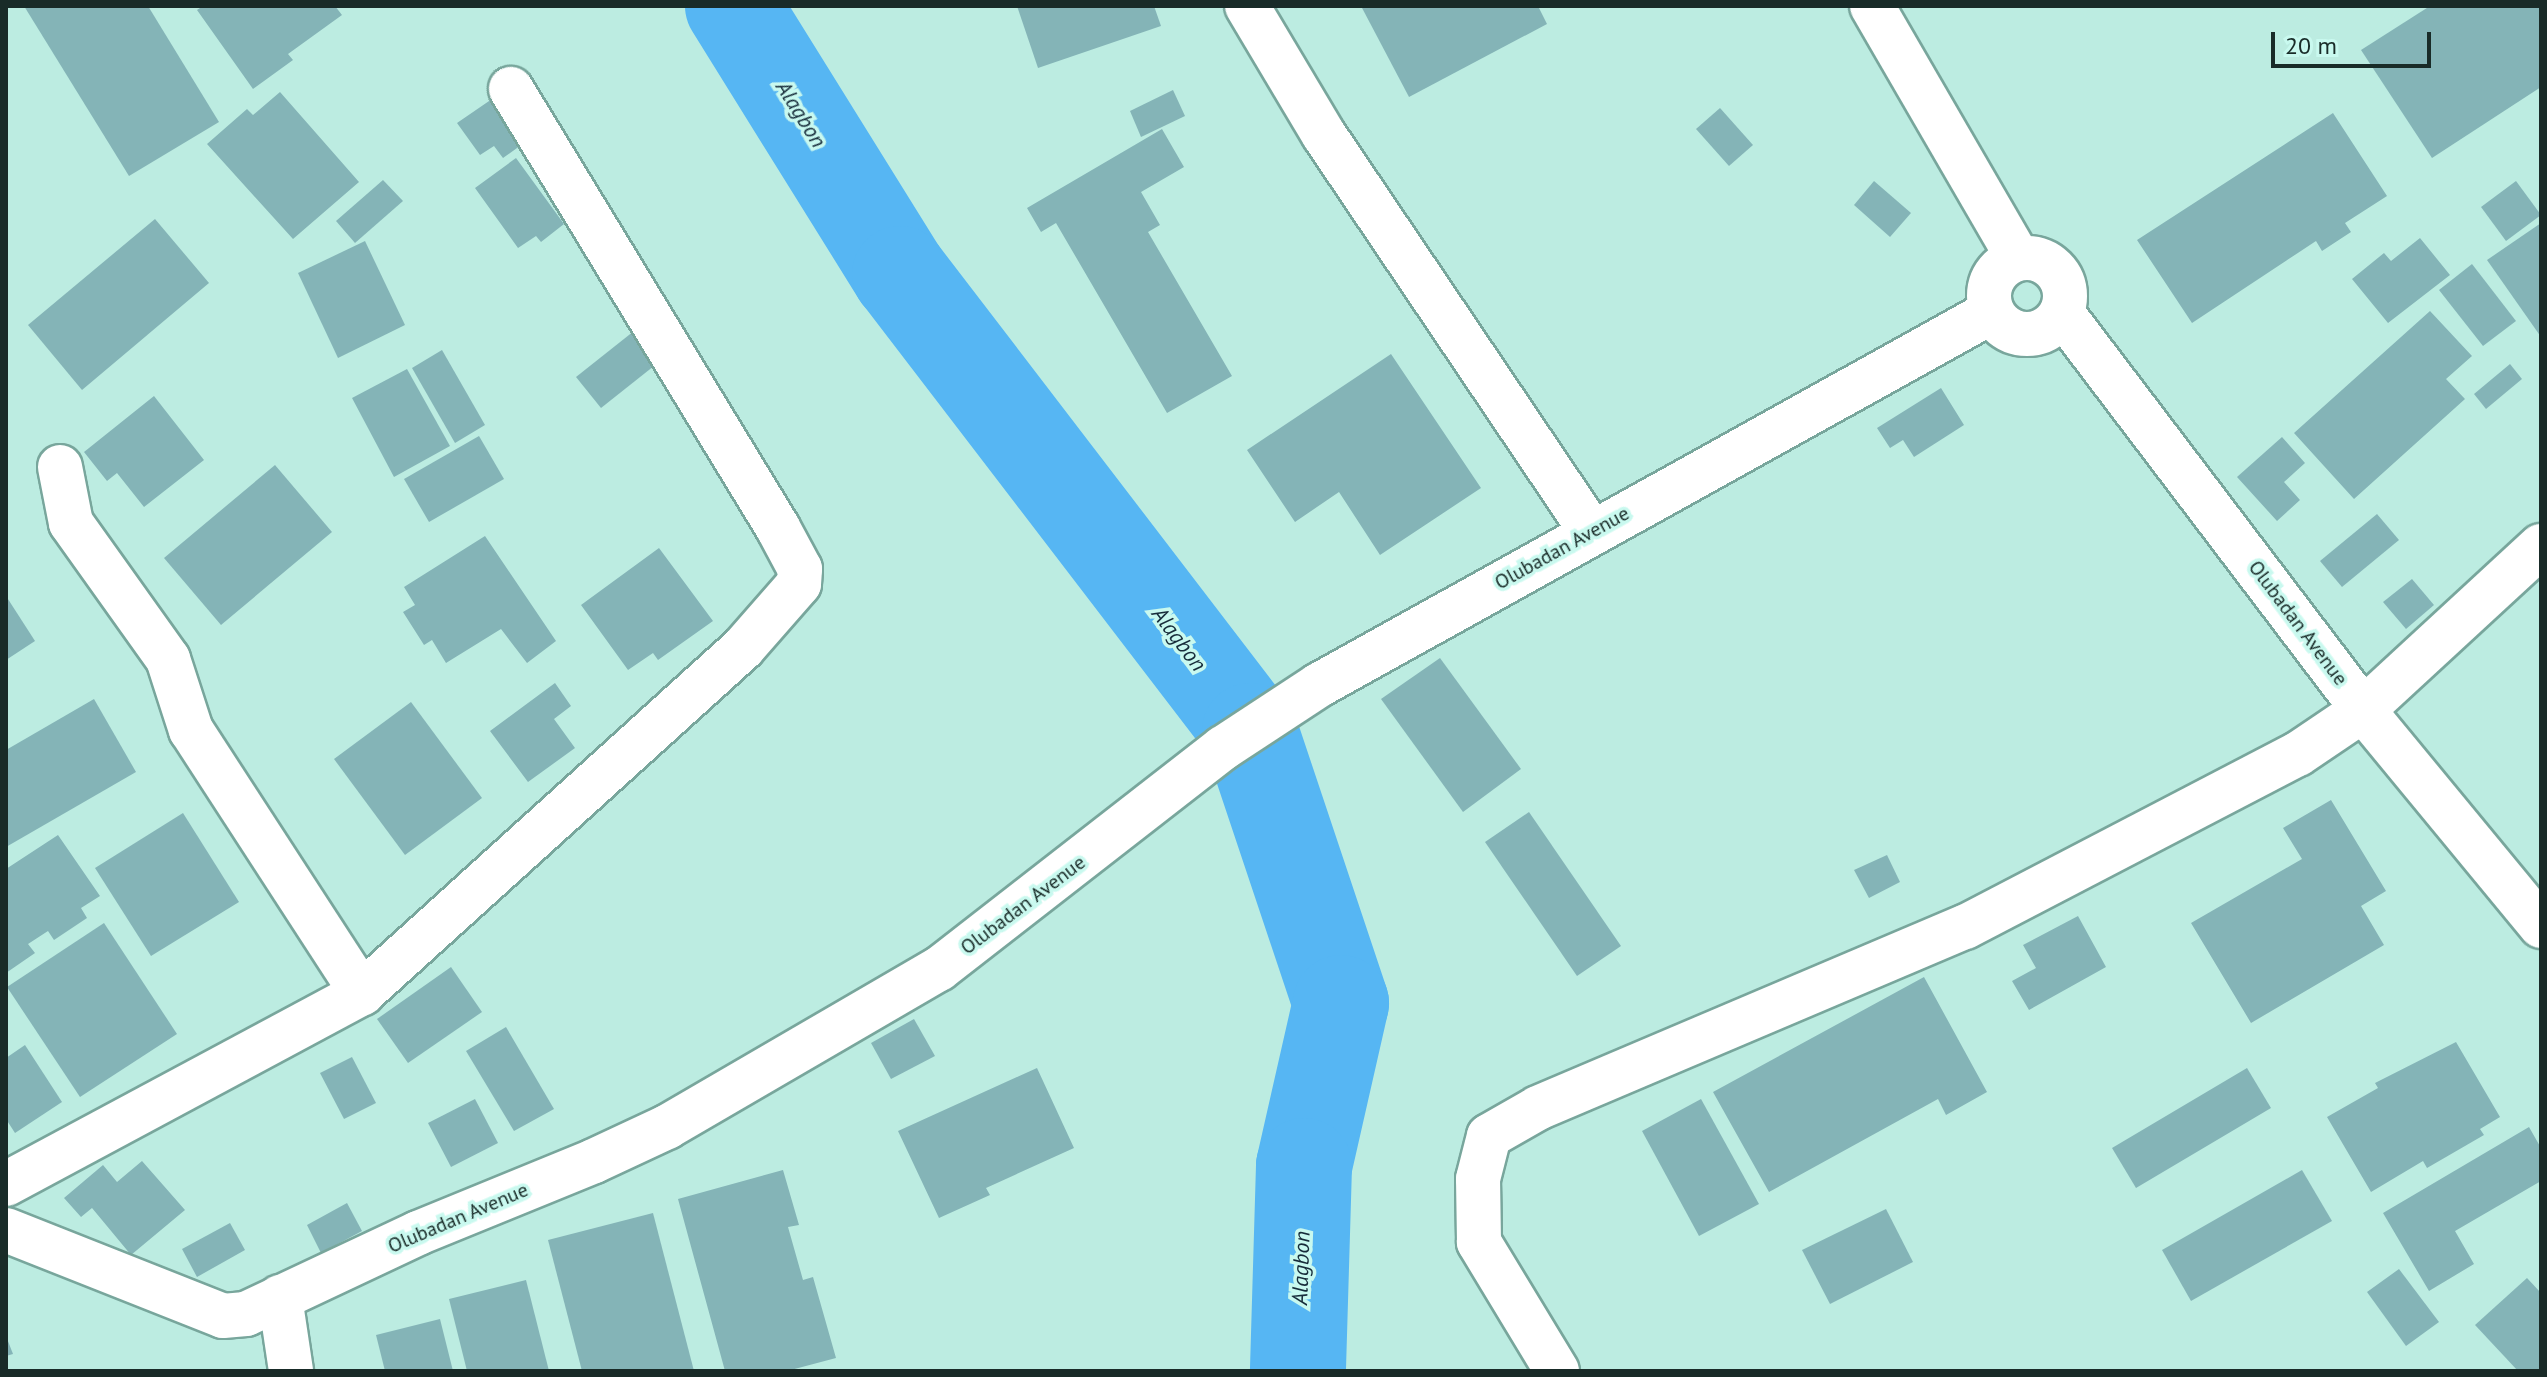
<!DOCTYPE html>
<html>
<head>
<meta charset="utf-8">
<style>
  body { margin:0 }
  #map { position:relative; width:2547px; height:1377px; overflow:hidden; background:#bcece1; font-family:"PT Sans",sans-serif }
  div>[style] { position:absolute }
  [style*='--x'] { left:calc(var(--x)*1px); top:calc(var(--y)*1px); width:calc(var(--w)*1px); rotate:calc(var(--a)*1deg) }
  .river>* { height:96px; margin:-48px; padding:0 48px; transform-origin:48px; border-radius:48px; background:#56b6f3 }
  .building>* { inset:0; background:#84b4b7 }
  .roads { filter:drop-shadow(2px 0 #78a69c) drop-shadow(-2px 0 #78a69c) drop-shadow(0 2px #78a69c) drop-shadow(0 -2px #78a69c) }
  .minor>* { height:44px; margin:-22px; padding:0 22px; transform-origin:22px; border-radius:22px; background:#fff }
  .tertiary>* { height:44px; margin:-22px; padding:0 22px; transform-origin:22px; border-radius:22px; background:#fff }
  .tertiary>.ring { margin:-22px; padding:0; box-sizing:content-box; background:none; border:44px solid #fff; border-radius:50% }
  span { translate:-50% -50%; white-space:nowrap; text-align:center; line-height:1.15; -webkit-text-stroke:7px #c9f9ef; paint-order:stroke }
  .street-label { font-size:20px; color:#192b28 }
  .water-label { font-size:22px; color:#172c3a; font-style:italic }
  .frame { position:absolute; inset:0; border:8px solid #192b28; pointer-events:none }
  .scale { position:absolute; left:2271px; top:32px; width:160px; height:36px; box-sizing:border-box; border:4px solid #192b28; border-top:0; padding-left:10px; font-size:24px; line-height:28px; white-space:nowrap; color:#192b28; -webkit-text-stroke:6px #c9f9ef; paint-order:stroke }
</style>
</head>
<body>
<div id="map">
  <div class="river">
    <i style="--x:733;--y:6;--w:316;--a:58.1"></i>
    <i style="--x:900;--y:274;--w:576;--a:52.55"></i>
    <i style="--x:1250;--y:731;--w:287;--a:71.5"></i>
    <i style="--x:1341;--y:1003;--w:167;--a:102.8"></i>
    <i style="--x:1304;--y:1166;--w:205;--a:91.7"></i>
  </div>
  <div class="building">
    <i style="clip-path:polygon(24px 6px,148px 6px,219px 122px,129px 176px)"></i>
    <i style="clip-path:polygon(203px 6px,335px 6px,342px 15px,288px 54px,293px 60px,253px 89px,197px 10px)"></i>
    <i style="clip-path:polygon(1017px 6px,1154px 6px,1161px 26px,1038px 68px)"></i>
    <i style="clip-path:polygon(1361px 6px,1538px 6px,1547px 24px,1409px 97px)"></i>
    <i style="clip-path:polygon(2430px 6px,2541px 6px,2541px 87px,2432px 158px,2361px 50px)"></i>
    <i style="clip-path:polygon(1173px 90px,1185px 116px,1141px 137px,1130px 111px)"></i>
    <i style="clip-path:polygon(280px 92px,359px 182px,293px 239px,207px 144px,247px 109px,253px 115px)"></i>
    <i style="clip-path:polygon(492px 99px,524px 143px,503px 158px,494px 146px,480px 155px,457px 123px)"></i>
    <i style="clip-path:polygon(1720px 108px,1753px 145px,1729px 166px,1696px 129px)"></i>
    <i style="clip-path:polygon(2333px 113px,2387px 196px,2345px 223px,2351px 232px,2322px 251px,2316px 241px,2192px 323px,2137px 240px)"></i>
    <i style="clip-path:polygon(1162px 129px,1184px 167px,1141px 192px,1160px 225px,1148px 232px,1232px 376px,1167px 413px,1056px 223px,1041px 232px,1027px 208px)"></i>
    <i style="clip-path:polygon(516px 158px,564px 224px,541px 242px,536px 236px,518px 248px,475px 188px)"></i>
    <i style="clip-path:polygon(383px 180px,403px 201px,355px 243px,336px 221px)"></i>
    <i style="clip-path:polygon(1874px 181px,1911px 213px,1890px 237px,1854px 205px)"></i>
    <i style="clip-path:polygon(2516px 181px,2541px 215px,2506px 241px,2481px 207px)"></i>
    <i style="clip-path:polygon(155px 219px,209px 283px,82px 390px,28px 325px)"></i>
    <i style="clip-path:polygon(2541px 223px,2541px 337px,2487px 260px)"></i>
    <i style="clip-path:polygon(2420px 238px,2450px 275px,2388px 323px,2352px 279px,2384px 253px,2391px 261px)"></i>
    <i style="clip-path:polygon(365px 241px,405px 325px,338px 358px,298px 273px)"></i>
    <i style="clip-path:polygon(2472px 264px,2516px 321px,2483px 346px,2439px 290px)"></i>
    <i style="clip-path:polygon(2430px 311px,2472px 356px,2446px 379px,2465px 399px,2354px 499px,2294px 433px)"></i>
    <i style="clip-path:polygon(634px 331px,659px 362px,601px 408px,576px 377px)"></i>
    <i style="clip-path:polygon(442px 350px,485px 425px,455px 443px,412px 368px)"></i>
    <i style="clip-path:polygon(1391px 354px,1481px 488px,1380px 555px,1339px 492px,1295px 522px,1247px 450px)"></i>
    <i style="clip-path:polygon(2510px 364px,2522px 379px,2486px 409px,2474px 394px)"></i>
    <i style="clip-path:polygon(407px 369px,450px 446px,394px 477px,352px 398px)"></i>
    <i style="clip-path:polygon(1941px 388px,1964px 425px,1914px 457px,1903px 440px,1890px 448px,1877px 428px)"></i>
    <i style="clip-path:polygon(154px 396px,204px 460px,144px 507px,117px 473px,107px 481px,84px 452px)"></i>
    <i style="clip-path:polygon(479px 436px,504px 479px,429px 522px,404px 479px)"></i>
    <i style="clip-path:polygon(2282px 437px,2305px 463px,2284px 482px,2300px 500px,2277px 521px,2237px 477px)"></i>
    <i style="clip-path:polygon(275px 465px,332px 532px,221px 625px,164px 558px)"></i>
    <i style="clip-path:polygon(2377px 514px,2399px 540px,2342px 587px,2320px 561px)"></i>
    <i style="clip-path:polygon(485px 536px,556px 641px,527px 663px,501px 629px,446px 663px,432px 640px,424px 645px,403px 612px,415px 605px,404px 587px)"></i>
    <i style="clip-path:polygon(659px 548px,713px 621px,658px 660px,653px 653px,628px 670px,581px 605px)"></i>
    <i style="clip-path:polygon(2412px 579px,2434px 605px,2406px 629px,2383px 602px)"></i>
    <i style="clip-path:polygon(6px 596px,35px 641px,6px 660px)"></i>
    <i style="clip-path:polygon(1440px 658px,1521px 769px,1463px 812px,1381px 699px)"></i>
    <i style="clip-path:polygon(555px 683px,571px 706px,554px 719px,575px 748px,528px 782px,490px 731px)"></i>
    <i style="clip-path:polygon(94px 699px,136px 772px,6px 847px,6px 750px)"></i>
    <i style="clip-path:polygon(411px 702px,482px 798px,405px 855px,334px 759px)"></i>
    <i style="clip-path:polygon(2331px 800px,2386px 891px,2361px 906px,2384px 945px,2251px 1023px,2191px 923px,2302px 859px,2283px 828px)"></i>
    <i style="clip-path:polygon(1529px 812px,1621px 946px,1577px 976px,1485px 842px)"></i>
    <i style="clip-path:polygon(183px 813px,239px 902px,151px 956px,95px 868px)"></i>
    <i style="clip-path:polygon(58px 835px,100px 896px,81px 908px,87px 918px,54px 940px,48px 931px,28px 944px,35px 953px,6px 973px,6px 869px)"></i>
    <i style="clip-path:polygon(1887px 855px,1900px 882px,1869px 898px,1854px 870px)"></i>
    <i style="clip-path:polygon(2078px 916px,2106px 967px,2029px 1010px,2012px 981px,2036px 968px,2023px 945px)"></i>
    <i style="clip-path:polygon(104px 923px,177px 1034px,80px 1097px,7px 987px)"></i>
    <i style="clip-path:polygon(451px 967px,482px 1012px,408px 1063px,377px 1019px)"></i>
    <i style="clip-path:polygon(1924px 977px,1987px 1092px,1946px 1115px,1938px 1099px,1769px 1192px,1713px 1092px)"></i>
    <i style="clip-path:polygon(914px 1019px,935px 1056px,891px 1079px,871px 1043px)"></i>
    <i style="clip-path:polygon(506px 1027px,554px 1109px,514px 1131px,466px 1051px)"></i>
    <i style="clip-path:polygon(2456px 1042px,2500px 1117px,2480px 1129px,2484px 1135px,2427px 1168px,2423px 1161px,2371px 1192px,2327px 1117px,2378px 1088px,2375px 1083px)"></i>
    <i style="clip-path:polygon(25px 1045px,62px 1102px,15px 1133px,6px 1119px,6px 1058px)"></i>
    <i style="clip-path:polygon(352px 1057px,376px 1103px,344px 1119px,320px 1073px)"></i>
    <i style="clip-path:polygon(1037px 1068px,1074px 1148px,986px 1188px,990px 1195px,939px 1218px,898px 1131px)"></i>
    <i style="clip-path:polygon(2247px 1068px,2271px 1108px,2136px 1188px,2112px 1148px)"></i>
    <i style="clip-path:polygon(475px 1099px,498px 1143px,451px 1167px,428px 1123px)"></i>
    <i style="clip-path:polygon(1701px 1099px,1759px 1204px,1699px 1236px,1642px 1131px)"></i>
    <i style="clip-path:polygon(2529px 1127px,2541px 1148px,2541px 1181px,2455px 1231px,2474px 1264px,2429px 1291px,2383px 1213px)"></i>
    <i style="clip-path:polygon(142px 1161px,185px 1210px,131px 1255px,92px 1208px,81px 1217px,64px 1198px,103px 1165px,117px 1182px)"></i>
    <i style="clip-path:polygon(783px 1170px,799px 1225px,788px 1227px,803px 1280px,813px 1277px,836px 1358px,787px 1371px,725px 1371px,678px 1199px)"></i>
    <i style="clip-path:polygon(2302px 1170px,2332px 1221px,2191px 1301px,2162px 1250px)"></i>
    <i style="clip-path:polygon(347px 1203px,362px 1231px,321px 1253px,307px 1225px)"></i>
    <i style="clip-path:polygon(1886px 1209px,1913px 1262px,1830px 1304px,1802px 1250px)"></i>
    <i style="clip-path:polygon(653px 1213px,694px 1371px,582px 1371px,548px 1240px)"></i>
    <i style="clip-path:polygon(230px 1223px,245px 1250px,197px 1277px,182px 1249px)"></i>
    <i style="clip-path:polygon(2399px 1269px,2439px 1322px,2406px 1346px,2367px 1292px)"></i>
    <i style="clip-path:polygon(2527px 1278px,2541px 1293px,2541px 1371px,2518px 1371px,2475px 1325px)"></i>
    <i style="clip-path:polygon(526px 1280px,549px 1371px,467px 1371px,449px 1299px)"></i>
    <i style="clip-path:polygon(440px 1319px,453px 1371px,385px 1371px,376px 1335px)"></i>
    <i style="clip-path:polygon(6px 1336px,13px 1354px,6px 1356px)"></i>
  </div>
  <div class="roads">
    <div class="minor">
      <i style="--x:1247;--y:6;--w:150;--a:59.2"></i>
      <i style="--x:1324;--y:135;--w:478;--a:56"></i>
      <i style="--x:1872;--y:6;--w:291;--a:59.9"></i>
      <i style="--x:60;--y:467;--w:57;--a:78.9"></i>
      <i style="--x:71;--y:523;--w:167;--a:54.5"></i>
      <i style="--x:168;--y:659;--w:75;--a:72.1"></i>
      <i style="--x:191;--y:730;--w:314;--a:57"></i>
      <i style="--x:6;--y:1184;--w:404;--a:-28.2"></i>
      <i style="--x:362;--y:993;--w:514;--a:-42.16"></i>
      <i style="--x:743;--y:648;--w:85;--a:-48.8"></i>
      <i style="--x:799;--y:584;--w:15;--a:-86"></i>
      <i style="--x:800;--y:569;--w:47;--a:-118.2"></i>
      <i style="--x:778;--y:528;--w:514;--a:-121.31"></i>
      <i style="--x:280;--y:1297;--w:75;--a:81.5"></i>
      <i style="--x:1557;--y:1371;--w:151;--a:-121.2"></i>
      <i style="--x:1479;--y:1242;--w:63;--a:-90.9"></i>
      <i style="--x:1478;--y:1179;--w:44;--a:-75.7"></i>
      <i style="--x:1489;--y:1136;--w:56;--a:-29.7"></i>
      <i style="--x:1538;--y:1108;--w:464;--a:-23"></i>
      <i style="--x:1965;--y:927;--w:375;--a:-27.5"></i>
      <i style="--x:2298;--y:754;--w:78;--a:-34.1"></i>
      <i style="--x:2363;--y:710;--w:242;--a:-42.7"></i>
    </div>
    <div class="tertiary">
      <i class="ring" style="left:1989px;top:258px;width:32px;height:32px"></i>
      <i style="--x:2062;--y:313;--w:498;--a:52.8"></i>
      <i style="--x:2363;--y:710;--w:280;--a:50.5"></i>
      <i style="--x:6;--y:1230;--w:233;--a:21.6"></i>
      <i style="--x:223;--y:1316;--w:23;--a:-5"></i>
      <i style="--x:246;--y:1314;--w:190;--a:-25.2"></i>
      <i style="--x:418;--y:1233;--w:190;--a:-22.2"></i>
      <i style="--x:594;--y:1161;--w:81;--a:-25"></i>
      <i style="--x:667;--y:1127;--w:315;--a:-30.2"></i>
      <i style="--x:939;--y:969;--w:360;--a:-37.9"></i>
      <i style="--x:1223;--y:748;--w:115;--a:-33.3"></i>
      <i style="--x:1319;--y:685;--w:769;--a:-29.03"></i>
    </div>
  </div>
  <div class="street-label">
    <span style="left:1562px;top:548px;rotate:-29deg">Olubadan Avenue</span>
    <span style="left:2298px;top:623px;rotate:53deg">Olubadan Avenue</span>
    <span style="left:1023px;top:905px;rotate:-37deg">Olubadan Avenue</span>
    <span style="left:458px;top:1218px;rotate:-23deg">Olubadan Avenue</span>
  </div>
  <div class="water-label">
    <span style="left:801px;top:114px;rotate:58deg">Alagbon</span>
    <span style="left:1179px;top:639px;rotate:53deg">Alagbon</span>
    <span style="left:1301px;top:1268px;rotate:-88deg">Alagbon</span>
  </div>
  <div class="frame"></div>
  <div class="scale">20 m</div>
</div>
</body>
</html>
